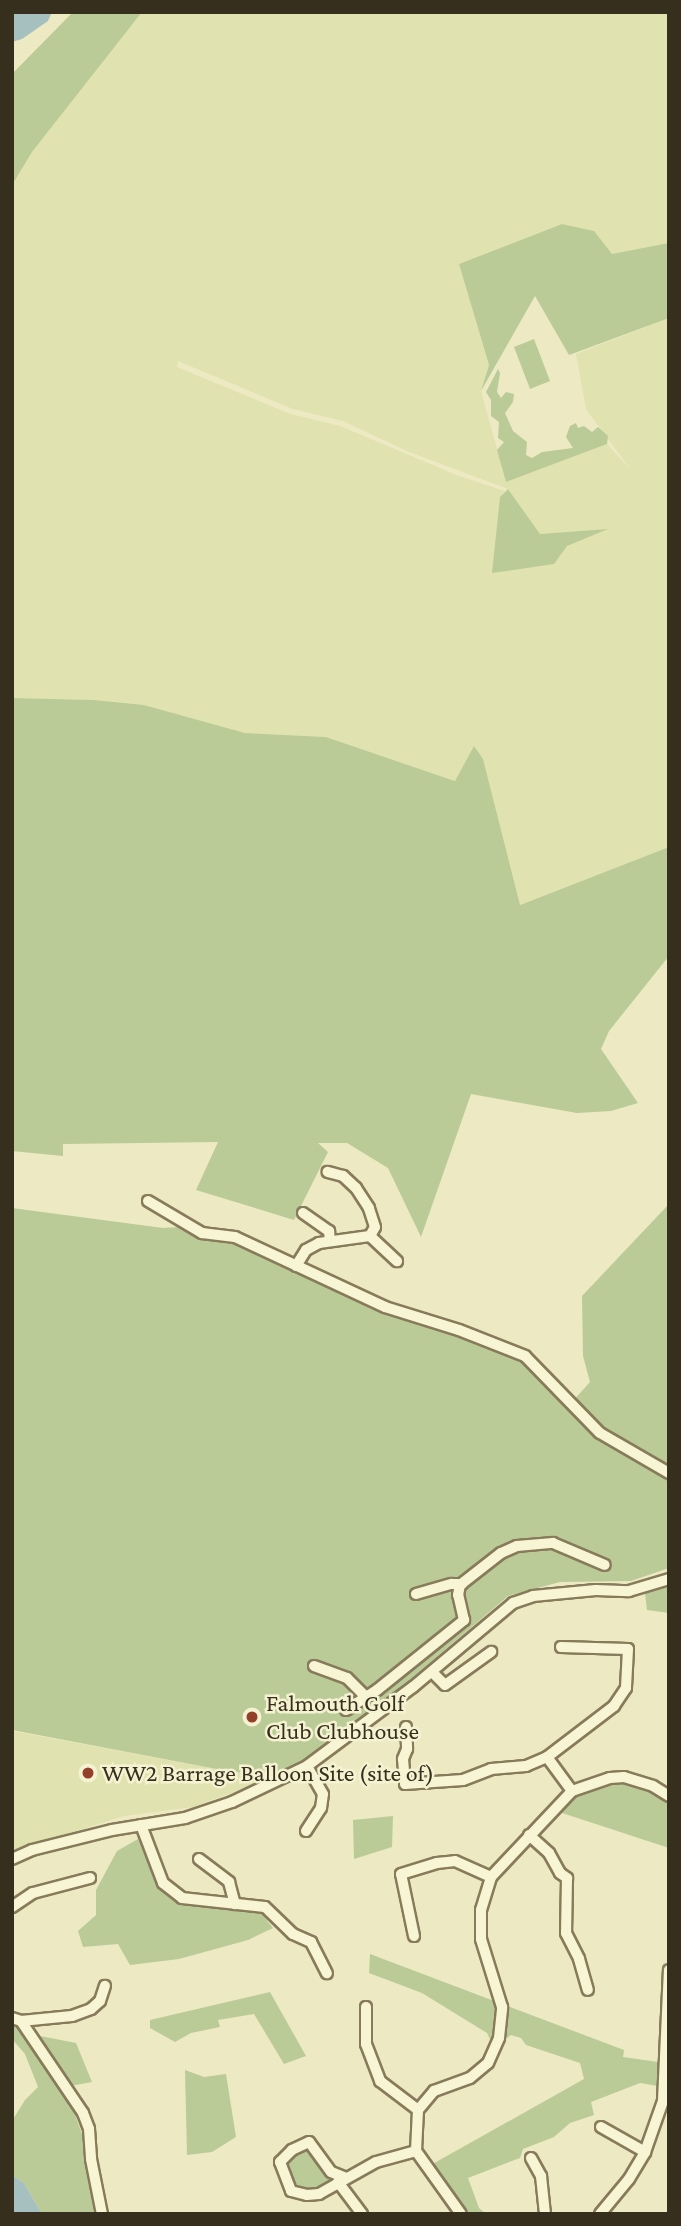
<!DOCTYPE html>
<html>
<head>
<meta charset="utf-8">
<style>
  body { margin:0 }
  #map { position:relative; width:681px; height:2226px; overflow:hidden; background:#ede9c2; font-family:"Crimson Pro",serif }
  div>[style] { position:absolute }
  [style*='--x'] { left:calc(var(--x)*1px); top:calc(var(--y)*1px); width:calc(var(--w)*1px); rotate:calc(var(--a)*1deg) }
  .farmland>* { inset:0; background:#e0e2b0 }
  .green>* { inset:0; background:#bacb97 }
  .water>* { inset:0; background:#a5c0be }
  .roads { filter:drop-shadow(2px 0 #877b5a) drop-shadow(-2px 0 #877b5a) drop-shadow(0 2px #877b5a) drop-shadow(0 -2px #877b5a) }
  .minor>* { height:10px; margin:-5px; padding:0 5px; transform-origin:5px; border-radius:5px; background:#f8f5d5 }
  .dots>* { width:19px; height:19px; translate:-50% -50%; box-sizing:border-box; border:4px solid #f5f2d2; border-radius:50% }
  span { translate:-50% -50%; white-space:nowrap; text-align:center; line-height:1.15; -webkit-text-stroke:5px #f5f2d2; paint-order:stroke }
  .poi-label { font-size:24px; color:#372f1e }
  .left { translate:0 -50%; text-align:left }
  .frame { position:absolute; inset:0; border:14px solid #372f1e; pointer-events:none }
</style>
</head>
<body>
<div id="map">
  <div class="farmland">
    <i style="clip-path:polygon(evenodd,142px 12px,669px 12px,669px 243px,612px 255px,593px 231px,562px 224px,459px 264px,489px 365px,481px 391px,506px 482px,607px 444px,631px 470px,586px 409px,576px 354px,669px 318px,669px 847px,519px 905px,483px 759px,474px 746px,456px 781px,326px 737px,245px 733px,144px 705px,94px 700px,12px 698px,12px 185px,32px 152px,142px 12px,178px 361px,293px 409px,343px 421px,409px 452px,508px 489px,540px 534px,605px 530px,493px 573px,500px 497px,505px 491px,459px 476px,340px 426px,290px 414px,177px 367px,178px 361px)"></i>
    <i style="clip-path:polygon(12px 1731px,269px 1779px,193px 1807px,124px 1816px,12px 1851px)"></i>
  </div>
  <div class="green">
    <i style="clip-path:polygon(73px 12px,142px 12px,32px 152px,12px 185px,12px 74px)"></i>
    <i style="clip-path:polygon(562px 224px,594px 231px,612px 254px,669px 243px,669px 318px,569px 355px,535px 296px,481px 391px,489px 365px,459px 264px)"></i>
    <i style="clip-path:polygon(534px 339px,550px 381px,530px 389px,514px 347px)"></i>
    <i style="clip-path:polygon(498px 369px,500px 373px,497px 392px,501px 398px,506px 392px,514px 394px,513px 402px,505px 413px,513px 431px,527px 442px,526px 455px,532px 458px,542px 452px,573px 448px,566px 437px,570px 426px,576px 423px,578px 428px,584px 426px,592px 432px,598px 427px,608px 436px,607px 444px,506px 482px,497px 450px,504px 442px,498px 438px,499px 422px,491px 416px,491px 400px,486px 392px)"></i>
    <i style="clip-path:polygon(508px 489px,540px 534px,608px 529px,567px 546px,554px 564px,492px 573px,500px 497px)"></i>
    <i style="clip-path:polygon(12px 698px,94px 700px,144px 705px,245px 733px,326px 737px,455px 781px,474px 746px,483px 759px,520px 905px,669px 847px,669px 956px,609px 1031px,601px 1049px,638px 1103px,611px 1111px,577px 1113px,471px 1094px,421px 1237px,388px 1168px,347px 1143px,318px 1143px,328px 1152px,294px 1220px,196px 1190px,218px 1142px,63px 1144px,63px 1156px,12px 1151px)"></i>
    <i style="clip-path:polygon(669px 1204px,669px 1470px,600px 1433px,571px 1403px,590px 1382px,583px 1356px,582px 1296px)"></i>
    <i style="clip-path:polygon(12px 1208px,163px 1228px,179px 1227px,201px 1240px,234px 1243px,372px 1308px,457px 1335px,521px 1361px,596px 1436px,669px 1478px,669px 1568px,631px 1581px,560px 1582px,508px 1596px,386px 1700px,313px 1754px,269px 1779px,12px 1730px)"></i>
    <i style="clip-path:polygon(669px 1585px,669px 1613px,647px 1610px,645px 1593px)"></i>
    <i style="clip-path:polygon(610px 1778px,669px 1796px,669px 1848px,553px 1810px,572px 1791px)"></i>
    <i style="clip-path:polygon(393px 1816px,392px 1847px,354px 1859px,353px 1820px)"></i>
    <i style="clip-path:polygon(138px 1839px,155px 1878px,183px 1905px,261px 1913px,273px 1928px,248px 1940px,179px 1959px,130px 1965px,118px 1944px,83px 1947px,78px 1931px,96px 1915px,96px 1890px,117px 1851px)"></i>
    <i style="clip-path:polygon(370px 1954px,624px 2050px,623px 2057px,665px 2063px,664px 2087px,640px 2083px,591px 2102px,594px 2115px,570px 2123px,554px 2137px,523px 2149px,520px 2158px,468px 2178px,479px 2208px,486px 2214px,463px 2214px,429px 2166px,584px 2079px,580px 2063px,526px 2045px,521px 2038px,511px 2035px,499px 2044px,490px 2039px,487px 2033px,422px 1993px,369px 1973px)"></i>
    <i style="clip-path:polygon(270px 1992px,306px 2056px,284px 2064px,254px 2014px,218px 2020px,220px 2027px,191px 2033px,175px 2042px,150px 2028px,150px 2020px)"></i>
    <i style="clip-path:polygon(12px 2018px,30px 2034px,76px 2043px,92px 2082px,65px 2087px,91px 2159px,102px 2214px,42px 2214px,24px 2183px,12px 2175px,12px 2121px,25px 2100px,38px 2087px,25px 2054px,12px 2039px)"></i>
    <i style="clip-path:polygon(185px 2070px,204px 2077px,226px 2074px,236px 2137px,212px 2152px,187px 2155px)"></i>
    <i style="clip-path:polygon(307px 2149px,323px 2172px,335px 2179px,317px 2189px,303px 2189px,292px 2181px,288px 2159px)"></i>
  </div>
  <div class="water">
    <i style="clip-path:polygon(12px 12px,52px 12px,48px 21px,22px 39px,12px 42px)"></i>
    <i style="clip-path:polygon(12px 2175px,24px 2183px,42px 2214px,12px 2214px)"></i>
  </div>
  <div class="roads">
    <div class="minor">
      <i style="--x:148;--y:1201;--w:63;--a:30.7"></i>
      <i style="--x:202;--y:1233;--w:33;--a:7"></i>
      <i style="--x:235;--y:1237;--w:166;--a:25"></i>
      <i style="--x:385;--y:1307;--w:77;--a:17.3"></i>
      <i style="--x:459;--y:1330;--w:71;--a:21.5"></i>
      <i style="--x:525;--y:1356;--w:107;--a:45.8"></i>
      <i style="--x:600;--y:1433;--w:80;--a:30.1"></i>
      <i style="--x:303;--y:1213;--w:32;--a:35"></i>
      <i style="--x:329;--y:1231;--w:10;--a:84"></i>
      <i style="--x:370;--y:1236;--w:37;--a:43"></i>
      <i style="--x:296;--y:1266;--w:19;--a:-58"></i>
      <i style="--x:306;--y:1250;--w:15;--a:-28"></i>
      <i style="--x:319;--y:1243;--w:51;--a:-7.8"></i>
      <i style="--x:370;--y:1236;--w:10;--a:-61"></i>
      <i style="--x:375;--y:1227;--w:20;--a:-108"></i>
      <i style="--x:369;--y:1208;--w:24;--a:-123"></i>
      <i style="--x:356;--y:1188;--w:18;--a:-137"></i>
      <i style="--x:343;--y:1176;--w:16;--a:-165"></i>
      <i style="--x:416;--y:1594;--w:37;--a:-16"></i>
      <i style="--x:452;--y:1584;--w:10;--a:0"></i>
      <i style="--x:561;--y:1647;--w:67;--a:1.7"></i>
      <i style="--x:628;--y:1649;--w:39;--a:93"></i>
      <i style="--x:626;--y:1688;--w:22;--a:124"></i>
      <i style="--x:614;--y:1706;--w:84;--a:142.7"></i>
      <i style="--x:547;--y:1757;--w:42;--a:53.7"></i>
      <i style="--x:314;--y:1666;--w:35;--a:20"></i>
      <i style="--x:347;--y:1678;--w:27;--a:45"></i>
      <i style="--x:432;--y:1672;--w:18;--a:45"></i>
      <i style="--x:445;--y:1685;--w:57;--a:-35.7"></i>
      <i style="--x:346;--y:1710;--w:37;--a:-33"></i>
      <i style="--x:377;--y:1690;--w:112;--a:-38.8"></i>
      <i style="--x:464;--y:1620;--w:26;--a:-103"></i>
      <i style="--x:458;--y:1595;--w:10;--a:-79"></i>
      <i style="--x:460;--y:1585;--w:52;--a:-38"></i>
      <i style="--x:501;--y:1553;--w:17;--a:-24"></i>
      <i style="--x:517;--y:1546;--w:36;--a:-5"></i>
      <i style="--x:553;--y:1543;--w:56;--a:22.9"></i>
      <i style="--x:406;--y:1727;--w:22;--a:87"></i>
      <i style="--x:407;--y:1749;--w:11;--a:112"></i>
      <i style="--x:403;--y:1759;--w:25;--a:85"></i>
      <i style="--x:405;--y:1784;--w:58;--a:-3.9"></i>
      <i style="--x:463;--y:1780;--w:30;--a:-21"></i>
      <i style="--x:491;--y:1769;--w:35;--a:-5"></i>
      <i style="--x:526;--y:1766;--w:23;--a:-23"></i>
      <i style="--x:141;--y:1825;--w:62;--a:69.2"></i>
      <i style="--x:163;--y:1883;--w:24;--a:38"></i>
      <i style="--x:182;--y:1898;--w:83;--a:6.2"></i>
      <i style="--x:265;--y:1907;--w:39;--a:44"></i>
      <i style="--x:293;--y:1934;--w:20;--a:24"></i>
      <i style="--x:311;--y:1942;--w:35;--a:63"></i>
      <i style="--x:306;--y:1831;--w:27;--a:-57"></i>
      <i style="--x:321;--y:1808;--w:14;--a:-82"></i>
      <i style="--x:323;--y:1794;--w:32;--a:-120"></i>
      <i style="--x:529;--y:1835;--w:27;--a:42"></i>
      <i style="--x:549;--y:1853;--w:23;--a:61"></i>
      <i style="--x:560;--y:1873;--w:9;--a:36"></i>
      <i style="--x:567;--y:1878;--w:55;--a:91"></i>
      <i style="--x:566;--y:1933;--w:29;--a:63"></i>
      <i style="--x:579;--y:1959;--w:32;--a:74"></i>
      <i style="--x:12;--y:1859;--w:22;--a:-24"></i>
      <i style="--x:32;--y:1850;--w:82;--a:-14"></i>
      <i style="--x:112;--y:1830;--w:74;--a:-9.3"></i>
      <i style="--x:185;--y:1818;--w:50;--a:-18.8"></i>
      <i style="--x:232;--y:1802;--w:83;--a:-25.6"></i>
      <i style="--x:307;--y:1766;--w:132;--a:-36.7"></i>
      <i style="--x:413;--y:1687;--w:131;--a:-40"></i>
      <i style="--x:513;--y:1603;--w:21;--a:-19"></i>
      <i style="--x:533;--y:1596;--w:63;--a:-5.4"></i>
      <i style="--x:596;--y:1590;--w:33;--a:2"></i>
      <i style="--x:629;--y:1591;--w:42;--a:-16.7"></i>
      <i style="--x:199;--y:1859;--w:38;--a:37"></i>
      <i style="--x:229;--y:1882;--w:23;--a:75"></i>
      <i style="--x:12;--y:1907;--w:25;--a:-34"></i>
      <i style="--x:33;--y:1893;--w:59;--a:-14.7"></i>
      <i style="--x:414;--y:1936;--w:63;--a:-101.8"></i>
      <i style="--x:401;--y:1874;--w:38;--a:-17"></i>
      <i style="--x:437;--y:1863;--w:18;--a:-6"></i>
      <i style="--x:455;--y:1861;--w:39;--a:24"></i>
      <i style="--x:366;--y:2007;--w:37;--a:90"></i>
      <i style="--x:366;--y:2044;--w:40;--a:69"></i>
      <i style="--x:380;--y:2081;--w:48;--a:37.3"></i>
      <i style="--x:12;--y:2018;--w:9;--a:18"></i>
      <i style="--x:21;--y:2021;--w:111;--a:56"></i>
      <i style="--x:83;--y:2113;--w:17;--a:69"></i>
      <i style="--x:89;--y:2129;--w:30;--a:86"></i>
      <i style="--x:91;--y:2159;--w:56;--a:78.7"></i>
      <i style="--x:21;--y:2021;--w:51;--a:-5.6"></i>
      <i style="--x:72;--y:2016;--w:20;--a:-20"></i>
      <i style="--x:91;--y:2009;--w:12;--a:-42"></i>
      <i style="--x:100;--y:2001;--w:16;--a:-72"></i>
      <i style="--x:601;--y:2127;--w:51;--a:29.6"></i>
      <i style="--x:416;--y:2151;--w:41;--a:-87.2"></i>
      <i style="--x:418;--y:2110;--w:25;--a:-50"></i>
      <i style="--x:434;--y:2091;--w:38;--a:-20"></i>
      <i style="--x:470;--y:2078;--w:23;--a:-40"></i>
      <i style="--x:488;--y:2063;--w:27;--a:-66"></i>
      <i style="--x:499;--y:2038;--w:31;--a:-84"></i>
      <i style="--x:502;--y:2007;--w:71;--a:-107.2"></i>
      <i style="--x:481;--y:1939;--w:29;--a:-90"></i>
      <i style="--x:481;--y:1910;--w:34;--a:-73"></i>
      <i style="--x:491;--y:1877;--w:118;--a:-46.7"></i>
      <i style="--x:572;--y:1791;--w:40;--a:-18.9"></i>
      <i style="--x:610;--y:1778;--w:14;--a:-4"></i>
      <i style="--x:624;--y:1777;--w:30;--a:17"></i>
      <i style="--x:653;--y:1786;--w:19;--a:32"></i>
      <i style="--x:416;--y:2151;--w:77;--a:54.5"></i>
      <i style="--x:531;--y:2158;--w:21;--a:61"></i>
      <i style="--x:541;--y:2176;--w:38;--a:84"></i>
      <i style="--x:346;--y:2178;--w:16;--a:-158"></i>
      <i style="--x:331;--y:2172;--w:37;--a:-126"></i>
      <i style="--x:309;--y:2142;--w:19;--a:155"></i>
      <i style="--x:292;--y:2150;--w:17;--a:135"></i>
      <i style="--x:280;--y:2162;--w:31;--a:69"></i>
      <i style="--x:291;--y:2191;--w:16;--a:14"></i>
      <i style="--x:307;--y:2195;--w:12;--a:-5"></i>
      <i style="--x:319;--y:2194;--w:65;--a:-29.3"></i>
      <i style="--x:376;--y:2162;--w:41;--a:-15.4"></i>
      <i style="--x:338;--y:2182;--w:40;--a:53"></i>
      <i style="--x:600;--y:2214;--w:45;--a:-50.4"></i>
      <i style="--x:629;--y:2179;--w:31;--a:-59"></i>
      <i style="--x:645;--y:2152;--w:54;--a:-70.6"></i>
      <i style="--x:663;--y:2101;--w:131;--a:-87.4"></i>
    </div>
  </div>
  <div class="dots">
    <i style="left:252px;top:1717px;background:#94412b"></i>
    <i style="left:88px;top:1773px;background:#94412b"></i>
  </div>
  <div class="poi-label">
    <span class="left" style="left:266px;top:1717px">Falmouth Golf<br>Club Clubhouse</span>
    <span class="left" style="left:102px;top:1773px">WW2 Barrage Balloon Site (site of)</span>
  </div>
  <div class="frame"></div>
</div>
</body>
</html>
